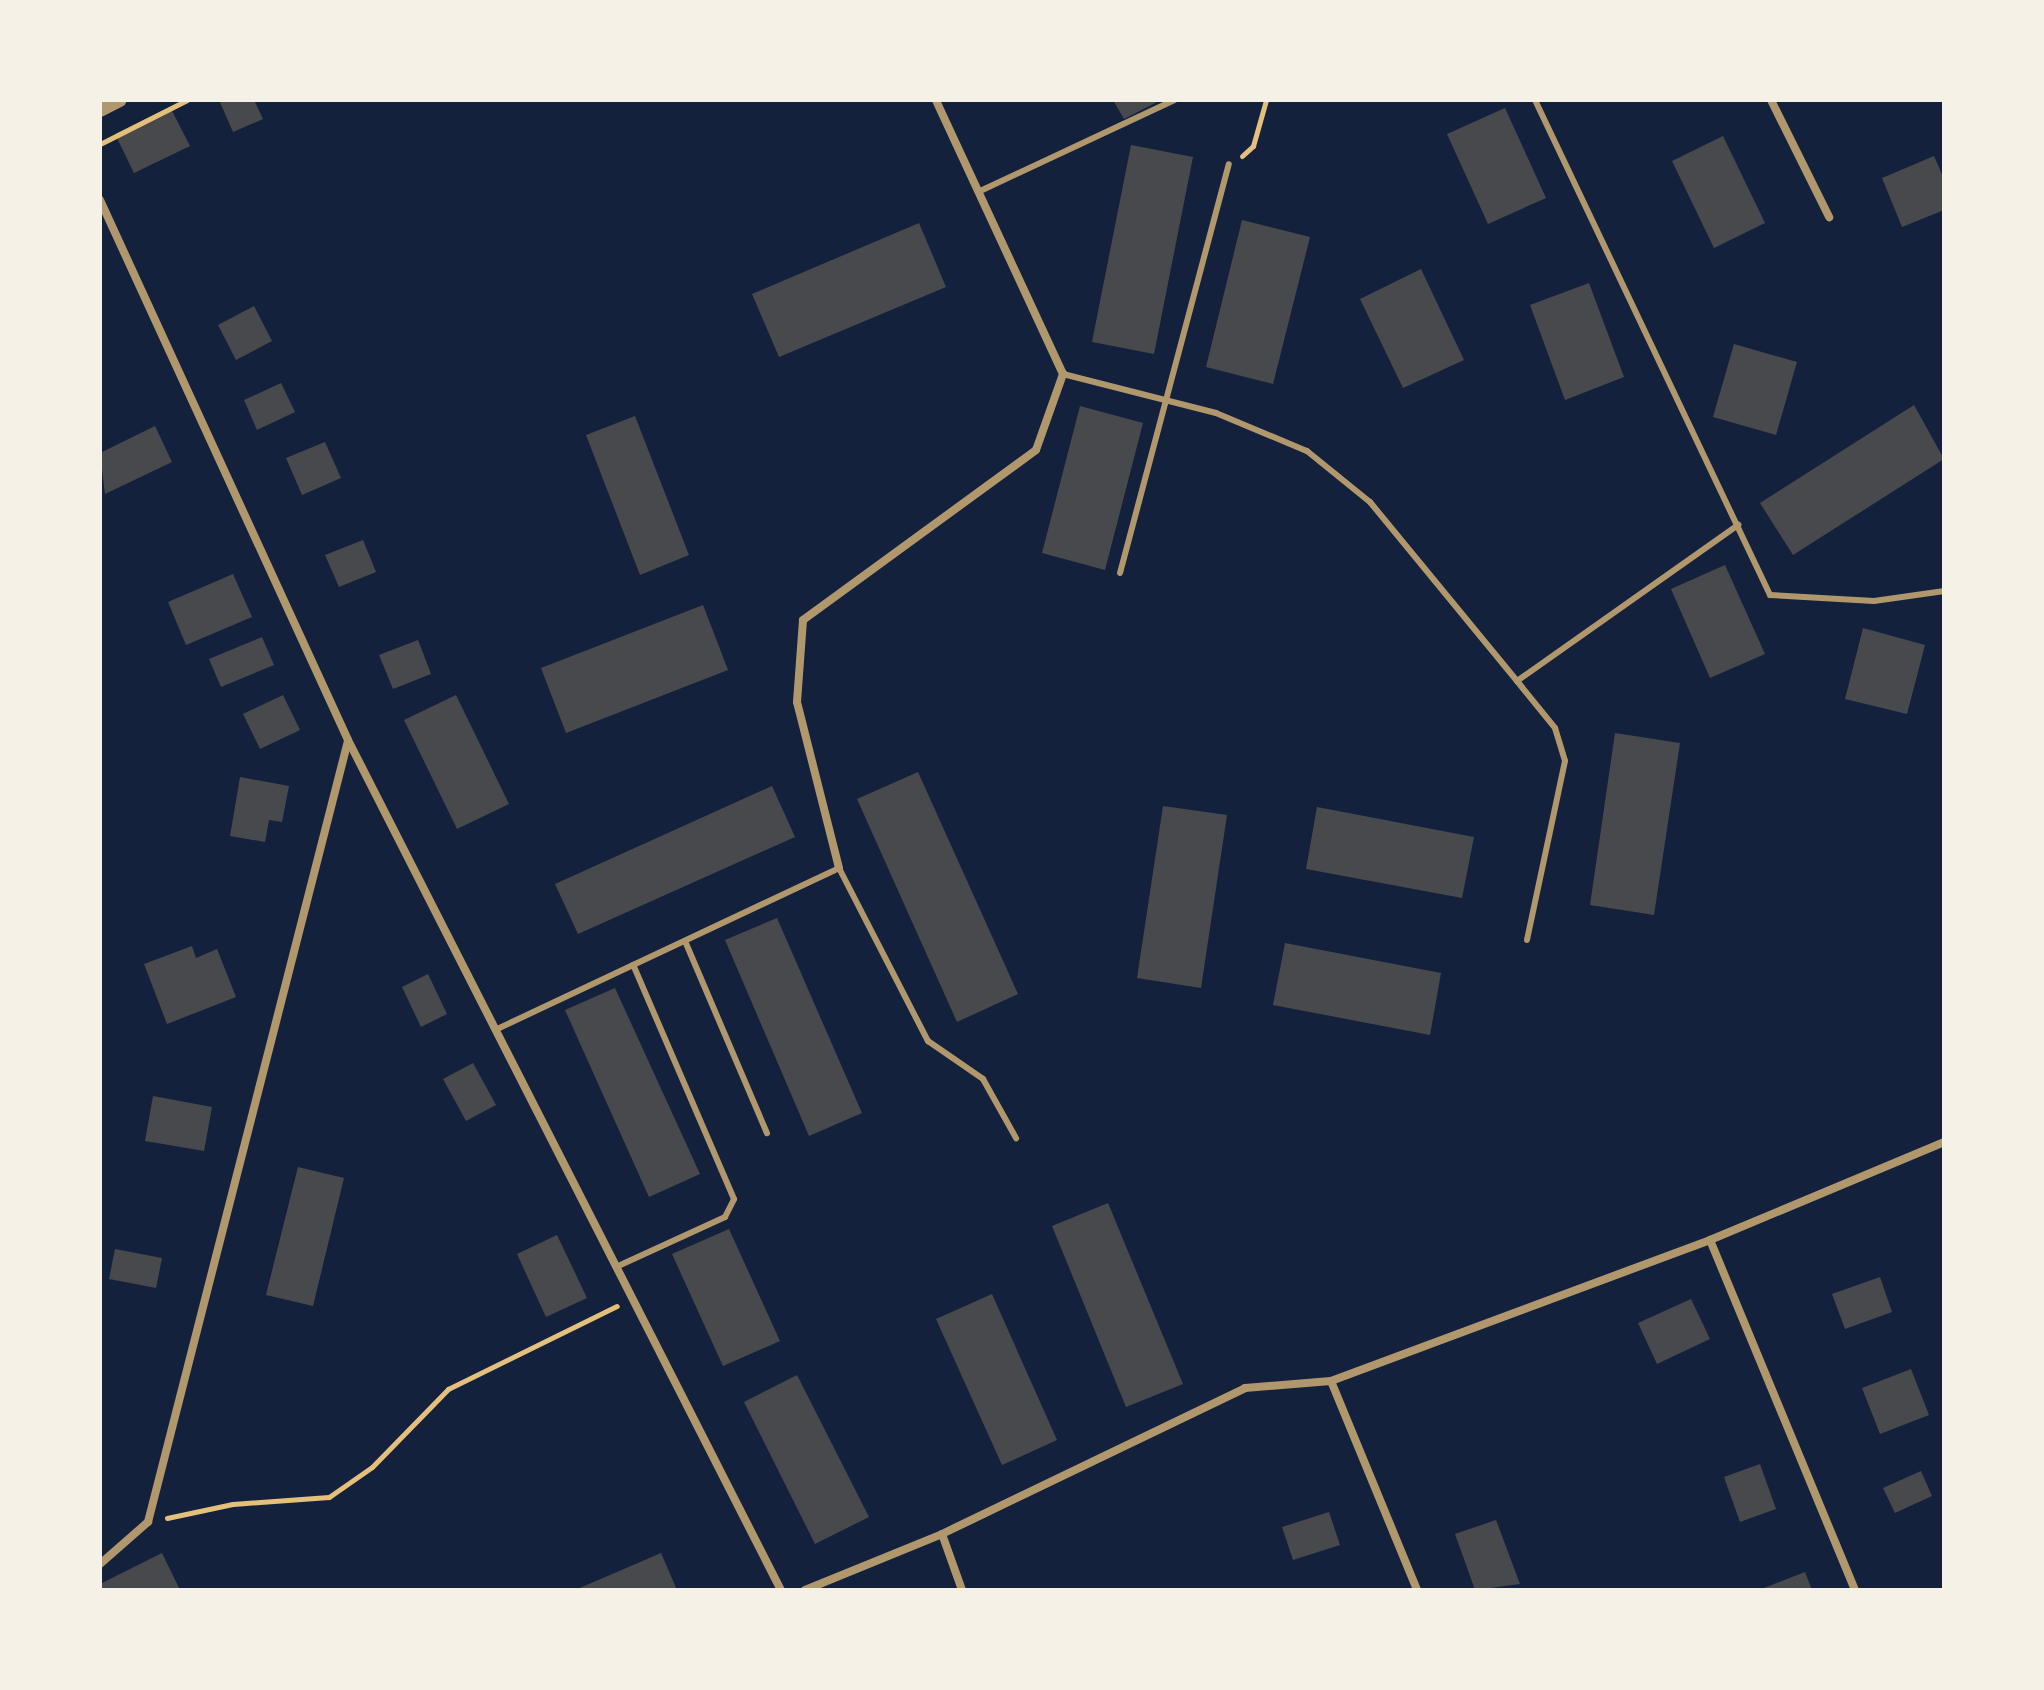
<!DOCTYPE html>
<html>
<head>
<meta charset="utf-8">
<style>
  body { margin:0 }
  #map { position:relative; width:2044px; height:1690px; overflow:hidden; background:#14213d; font-family:"Golos Text",sans-serif }
  div>[style] { position:absolute }
  [style*='--x'] { left:calc(var(--x)*1px); top:calc(var(--y)*1px); width:calc(var(--w)*1px); rotate:calc(var(--a)*1deg) }
  .building>* { inset:0; background:#48494c }
  .path>* { height:5px; margin:-2.5px; padding:0 2.5px; transform-origin:2.5px; border-radius:2.5px; background:#e5c07b }
  .service>* { height:6px; margin:-3px; padding:0 3px; transform-origin:3px; border-radius:3px; background:#b1986c }
  .minor>* { height:8px; margin:-4px; padding:0 4px; transform-origin:4px; border-radius:4px; background:#b1986c }
  .tertiary>* { height:14px; margin:-7px; padding:0 7px; transform-origin:7px; border-radius:7px; background:#b1986c }
  span { translate:-50% -50%; white-space:nowrap; text-align:center; line-height:1.15; -webkit-text-stroke:7px #f6f1e7; paint-order:stroke }
  .frame { position:absolute; inset:0; border:102px solid #f6f1e7; pointer-events:none }
</style>
</head>
<body>
<div id="map">
  <div class="building">
    <i style="clip-path:polygon(219px 100px,254px 100px,263px 119px,233px 132px)"></i>
    <i style="clip-path:polygon(1113px 100px,1161px 100px,1124px 119px)"></i>
    <i style="clip-path:polygon(170px 107px,190px 146px,134px 173px,115px 134px)"></i>
    <i style="clip-path:polygon(1505px 108px,1546px 198px,1488px 224px,1447px 134px)"></i>
    <i style="clip-path:polygon(1723px 136px,1765px 223px,1714px 248px,1672px 161px)"></i>
    <i style="clip-path:polygon(1131px 145px,1193px 157px,1154px 354px,1092px 342px)"></i>
    <i style="clip-path:polygon(1934px 156px,1944px 179px,1944px 210px,1902px 227px,1882px 178px)"></i>
    <i style="clip-path:polygon(1242px 220px,1310px 237px,1273px 384px,1206px 367px)"></i>
    <i style="clip-path:polygon(919px 223px,946px 287px,779px 357px,752px 294px)"></i>
    <i style="clip-path:polygon(1421px 269px,1464px 360px,1403px 388px,1360px 299px)"></i>
    <i style="clip-path:polygon(1589px 283px,1624px 377px,1565px 400px,1530px 305px)"></i>
    <i style="clip-path:polygon(254px 306px,272px 341px,236px 360px,218px 325px)"></i>
    <i style="clip-path:polygon(1734px 344px,1797px 362px,1776px 435px,1713px 417px)"></i>
    <i style="clip-path:polygon(281px 383px,295px 412px,257px 430px,244px 400px)"></i>
    <i style="clip-path:polygon(1914px 405px,1944px 459px,1793px 555px,1760px 503px)"></i>
    <i style="clip-path:polygon(1080px 406px,1143px 423px,1105px 570px,1042px 553px)"></i>
    <i style="clip-path:polygon(635px 416px,689px 555px,640px 575px,586px 435px)"></i>
    <i style="clip-path:polygon(155px 426px,172px 462px,105px 494px,100px 453px)"></i>
    <i style="clip-path:polygon(325px 442px,341px 478px,302px 495px,286px 458px)"></i>
    <i style="clip-path:polygon(363px 540px,376px 572px,339px 587px,325px 555px)"></i>
    <i style="clip-path:polygon(1725px 565px,1765px 654px,1710px 678px,1671px 589px)"></i>
    <i style="clip-path:polygon(233px 574px,252px 617px,186px 645px,168px 602px)"></i>
    <i style="clip-path:polygon(703px 605px,728px 670px,566px 733px,541px 668px)"></i>
    <i style="clip-path:polygon(1863px 628px,1925px 645px,1907px 714px,1845px 699px)"></i>
    <i style="clip-path:polygon(262px 637px,274px 665px,221px 687px,209px 659px)"></i>
    <i style="clip-path:polygon(418px 640px,431px 674px,393px 689px,379px 655px)"></i>
    <i style="clip-path:polygon(283px 695px,300px 730px,260px 749px,243px 714px)"></i>
    <i style="clip-path:polygon(456px 695px,509px 804px,457px 829px,404px 720px)"></i>
    <i style="clip-path:polygon(1615px 733px,1680px 743px,1654px 915px,1590px 905px)"></i>
    <i style="clip-path:polygon(918px 772px,1018px 994px,957px 1022px,857px 799px)"></i>
    <i style="clip-path:polygon(240px 777px,289px 786px,282px 822px,269px 820px,265px 842px,230px 836px)"></i>
    <i style="clip-path:polygon(772px 786px,795px 837px,578px 934px,555px 884px)"></i>
    <i style="clip-path:polygon(1163px 806px,1227px 815px,1201px 988px,1137px 978px)"></i>
    <i style="clip-path:polygon(1317px 807px,1474px 837px,1462px 898px,1306px 869px)"></i>
    <i style="clip-path:polygon(777px 918px,862px 1113px,809px 1136px,725px 940px)"></i>
    <i style="clip-path:polygon(1285px 943px,1441px 973px,1430px 1035px,1273px 1005px)"></i>
    <i style="clip-path:polygon(192px 946px,196px 958px,217px 949px,236px 997px,167px 1024px,144px 964px)"></i>
    <i style="clip-path:polygon(428px 974px,447px 1014px,421px 1027px,402px 987px)"></i>
    <i style="clip-path:polygon(615px 988px,700px 1174px,649px 1197px,565px 1010px)"></i>
    <i style="clip-path:polygon(473px 1063px,496px 1105px,466px 1121px,443px 1079px)"></i>
    <i style="clip-path:polygon(153px 1096px,212px 1107px,204px 1151px,145px 1141px)"></i>
    <i style="clip-path:polygon(298px 1167px,344px 1178px,313px 1306px,266px 1295px)"></i>
    <i style="clip-path:polygon(1108px 1203px,1183px 1384px,1126px 1407px,1052px 1226px)"></i>
    <i style="clip-path:polygon(729px 1229px,780px 1341px,723px 1366px,672px 1254px)"></i>
    <i style="clip-path:polygon(557px 1235px,587px 1298px,546px 1317px,517px 1254px)"></i>
    <i style="clip-path:polygon(115px 1249px,162px 1258px,156px 1288px,109px 1279px)"></i>
    <i style="clip-path:polygon(1880px 1277px,1892px 1312px,1845px 1329px,1832px 1294px)"></i>
    <i style="clip-path:polygon(992px 1294px,1057px 1440px,1002px 1465px,936px 1319px)"></i>
    <i style="clip-path:polygon(1691px 1299px,1710px 1339px,1657px 1364px,1638px 1323px)"></i>
    <i style="clip-path:polygon(1911px 1369px,1929px 1415px,1880px 1434px,1862px 1388px)"></i>
    <i style="clip-path:polygon(797px 1375px,869px 1517px,815px 1544px,744px 1402px)"></i>
    <i style="clip-path:polygon(1760px 1464px,1776px 1509px,1740px 1522px,1724px 1477px)"></i>
    <i style="clip-path:polygon(1921px 1471px,1932px 1496px,1895px 1513px,1883px 1488px)"></i>
    <i style="clip-path:polygon(1329px 1512px,1340px 1545px,1293px 1560px,1282px 1527px)"></i>
    <i style="clip-path:polygon(1496px 1520px,1520px 1584px,1475px 1590px,1455px 1534px)"></i>
    <i style="clip-path:polygon(162px 1553px,180px 1590px,100px 1590px,100px 1584px)"></i>
    <i style="clip-path:polygon(661px 1553px,677px 1590px,575px 1590px)"></i>
    <i style="clip-path:polygon(1805px 1572px,1812px 1590px,1759px 1590px)"></i>
  </div>
  <div class="path">
    <i style="--x:100;--y:144;--w:97;--a:-26.8"></i>
    <i style="--x:1242;--y:156;--w:15;--a:-42"></i>
    <i style="--x:1253;--y:146;--w:48;--a:-74.2"></i>
    <i style="--x:167;--y:1518;--w:67;--a:-12"></i>
    <i style="--x:233;--y:1504;--w:96;--a:-4.2"></i>
    <i style="--x:329;--y:1497;--w:52;--a:-34.9"></i>
    <i style="--x:372;--y:1467;--w:109;--a:-45.7"></i>
    <i style="--x:448;--y:1389;--w:188;--a:-26.2"></i>
  </div>
  <div class="service">
    <i style="--x:1535;--y:100;--w:548;--a:64.6"></i>
    <i style="--x:1770;--y:595;--w:104;--a:3.3"></i>
    <i style="--x:1874;--y:601;--w:71;--a:-8.1"></i>
    <i style="--x:978;--y:192;--w:217;--a:-25.1"></i>
    <i style="--x:1063;--y:374;--w:158;--a:14.3"></i>
    <i style="--x:1216;--y:413;--w:99;--a:22.7"></i>
    <i style="--x:1307;--y:451;--w:81;--a:39"></i>
    <i style="--x:1370;--y:502;--w:232;--a:50.6"></i>
    <i style="--x:1517;--y:681;--w:60;--a:51"></i>
    <i style="--x:1555;--y:728;--w:34;--a:73"></i>
    <i style="--x:1565;--y:761;--w:183;--a:102"></i>
    <i style="--x:1120;--y:573;--w:423;--a:-75.1"></i>
    <i style="--x:1517;--y:681;--w:271;--a:-35.2"></i>
    <i style="--x:685;--y:941;--w:209;--a:66.9"></i>
    <i style="--x:495;--y:1030;--w:380;--a:-25.2"></i>
    <i style="--x:839;--y:868;--w:195;--a:62.8"></i>
    <i style="--x:928;--y:1041;--w:67;--a:34.6"></i>
    <i style="--x:983;--y:1079;--w:68;--a:60.8"></i>
    <i style="--x:616;--y:1267;--w:120;--a:-24.6"></i>
    <i style="--x:725;--y:1217;--w:20;--a:-63"></i>
    <i style="--x:734;--y:1199;--w:255;--a:-113.3"></i>
  </div>
  <div class="minor">
    <i style="--x:1771;--y:100;--w:131;--a:63.6"></i>
    <i style="--x:100;--y:200;--w:594;--a:65.33"></i>
    <i style="--x:348;--y:740;--w:954;--a:63.01"></i>
    <i style="--x:839;--y:868;--w:171;--a:-104.2"></i>
    <i style="--x:797;--y:702;--w:82;--a:-85.8"></i>
    <i style="--x:803;--y:620;--w:288;--a:-36.1"></i>
    <i style="--x:1036;--y:450;--w:81;--a:-70.4"></i>
    <i style="--x:1063;--y:374;--w:302;--a:-114.9"></i>
    <i style="--x:1710;--y:1240;--w:379;--a:67.5"></i>
    <i style="--x:1331;--y:1381;--w:226;--a:67.6"></i>
    <i style="--x:942;--y:1534;--w:59;--a:70.3"></i>
    <i style="--x:100;--y:1564;--w:64;--a:-41.2"></i>
    <i style="--x:148;--y:1522;--w:806;--a:-75.64"></i>
    <i style="--x:805;--y:1590;--w:148;--a:-22.2"></i>
    <i style="--x:942;--y:1534;--w:336;--a:-25.7"></i>
    <i style="--x:1245;--y:1388;--w:86;--a:-4.7"></i>
    <i style="--x:1331;--y:1381;--w:404;--a:-20.4"></i>
    <i style="--x:1710;--y:1240;--w:254;--a:-22.7"></i>
  </div>
  <div class="tertiary">
    <i style="--x:100;--y:110;--w:22;--a:-27"></i>
  </div>
  <div class="frame"></div>
</div>
</body>
</html>
